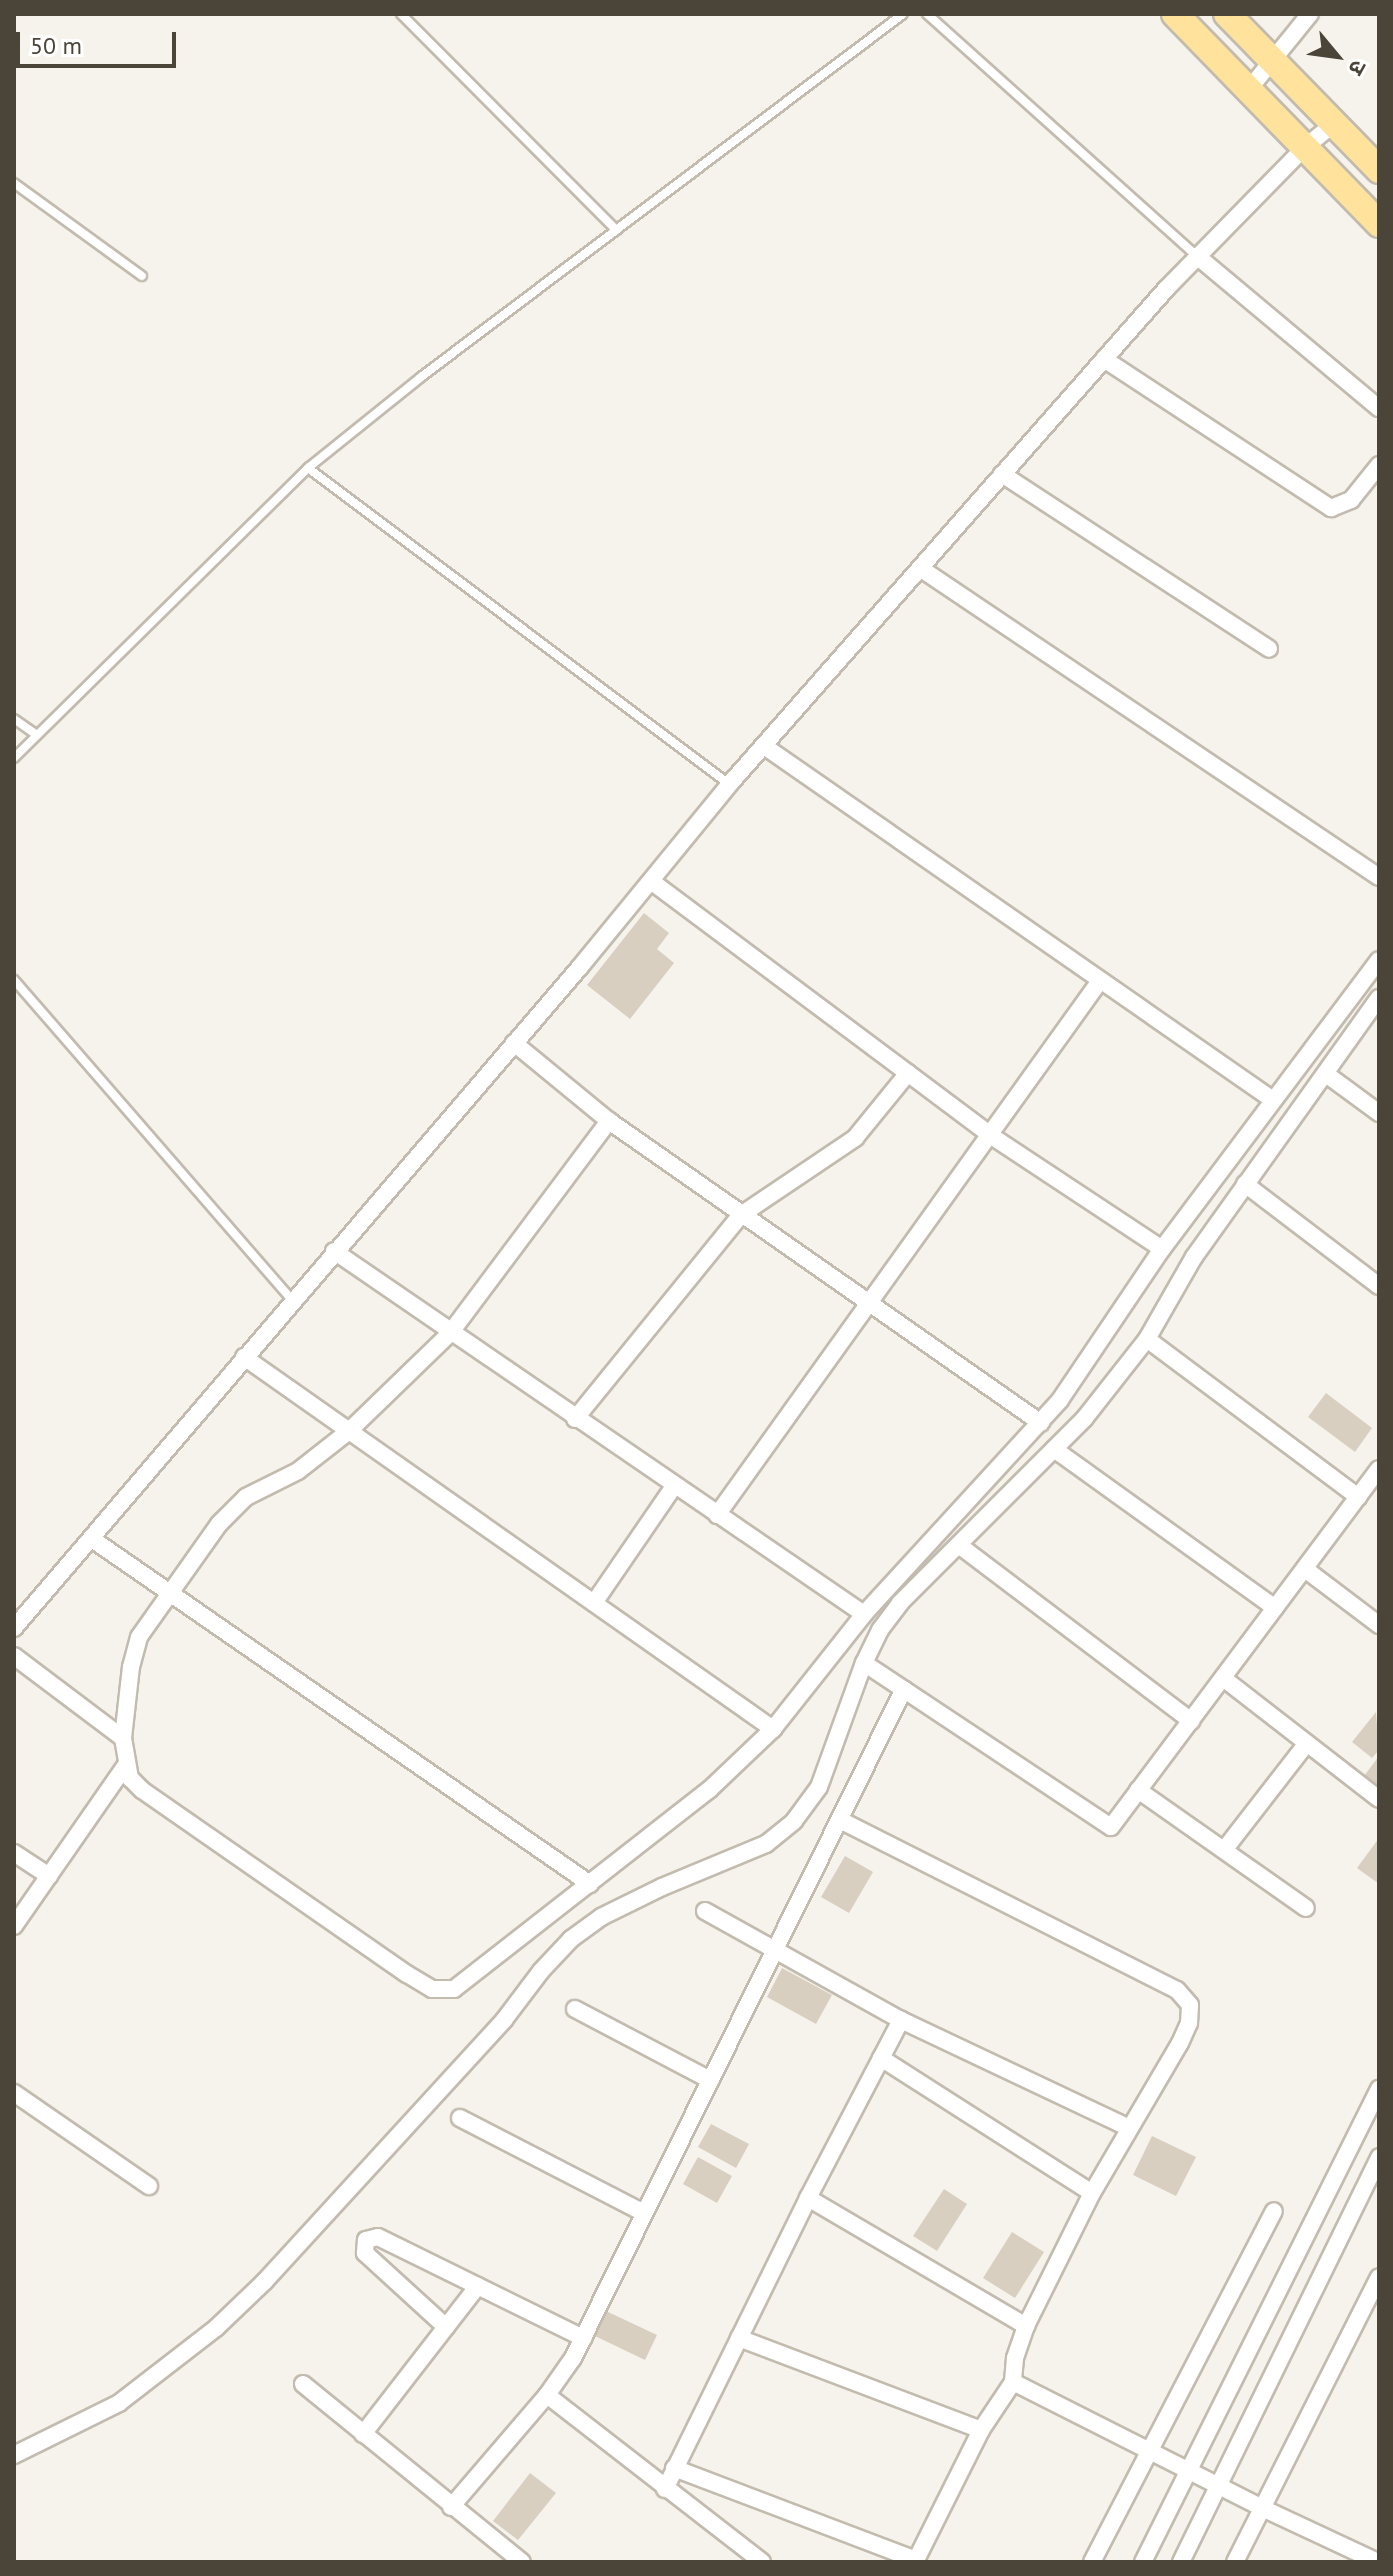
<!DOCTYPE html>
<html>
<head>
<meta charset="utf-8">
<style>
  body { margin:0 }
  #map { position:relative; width:1393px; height:2576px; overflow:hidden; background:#f6f3ec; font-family:"PT Sans","Noto Sans Devanagari",sans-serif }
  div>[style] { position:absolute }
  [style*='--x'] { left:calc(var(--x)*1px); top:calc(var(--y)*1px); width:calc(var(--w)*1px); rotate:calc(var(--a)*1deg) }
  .building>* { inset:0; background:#d8cfc1 }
  .roads { filter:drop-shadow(2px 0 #c2bbae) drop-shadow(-2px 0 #c2bbae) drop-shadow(0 2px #c2bbae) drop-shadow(0 -2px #c2bbae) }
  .service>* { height:8px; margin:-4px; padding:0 4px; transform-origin:4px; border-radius:4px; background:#fff }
  .minor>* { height:16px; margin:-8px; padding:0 8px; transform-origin:8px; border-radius:8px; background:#fff }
  .primary>* { height:26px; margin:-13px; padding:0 13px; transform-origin:13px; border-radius:13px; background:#ffe39c }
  span { translate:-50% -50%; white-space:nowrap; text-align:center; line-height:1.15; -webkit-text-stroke:6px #fff; paint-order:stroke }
  .frame { position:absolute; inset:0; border:16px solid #4b4439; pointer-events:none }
  .north { position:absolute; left:1297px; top:16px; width:80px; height:80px; -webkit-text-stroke:6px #fff; paint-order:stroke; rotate:119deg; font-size:22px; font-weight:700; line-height:32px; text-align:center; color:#4b4439 }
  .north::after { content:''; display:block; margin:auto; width:28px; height:36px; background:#4b4439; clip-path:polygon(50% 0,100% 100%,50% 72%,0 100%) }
  .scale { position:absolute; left:16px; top:32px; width:160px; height:36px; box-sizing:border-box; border:4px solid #4b4439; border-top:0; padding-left:10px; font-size:24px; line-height:28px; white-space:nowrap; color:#4b4439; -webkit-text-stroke:6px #fff; paint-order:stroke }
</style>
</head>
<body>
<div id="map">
  <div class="building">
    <i style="clip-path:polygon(644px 913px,669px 933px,657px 949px,674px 963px,630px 1019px,587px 985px)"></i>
    <i style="clip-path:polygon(1326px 1393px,1372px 1428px,1355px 1452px,1308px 1417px)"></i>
    <i style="clip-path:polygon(1376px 1712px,1379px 1750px,1372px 1758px,1352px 1742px)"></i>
    <i style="clip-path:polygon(1379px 1756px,1379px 1787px,1364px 1776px)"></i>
    <i style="clip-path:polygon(1379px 1838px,1379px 1884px,1357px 1868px)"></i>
    <i style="clip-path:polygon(845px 1856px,873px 1872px,849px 1913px,821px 1897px)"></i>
    <i style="clip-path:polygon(782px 1968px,832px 1995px,816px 2024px,767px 1997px)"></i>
    <i style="clip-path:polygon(711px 2124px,749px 2144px,736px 2168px,698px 2147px)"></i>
    <i style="clip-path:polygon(1152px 2136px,1196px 2157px,1176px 2196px,1133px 2175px)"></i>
    <i style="clip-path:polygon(698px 2157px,732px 2176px,717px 2203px,683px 2184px)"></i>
    <i style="clip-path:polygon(944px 2189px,967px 2204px,937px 2251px,913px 2236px)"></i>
    <i style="clip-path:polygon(1012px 2232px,1044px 2252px,1015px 2298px,983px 2278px)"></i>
    <i style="clip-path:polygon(606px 2311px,657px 2335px,645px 2360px,595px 2336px)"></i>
    <i style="clip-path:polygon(530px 2473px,556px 2493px,518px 2540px,493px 2521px)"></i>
  </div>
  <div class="roads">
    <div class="service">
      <i style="--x:401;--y:14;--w:305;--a:45.1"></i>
      <i style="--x:927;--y:14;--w:363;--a:41.9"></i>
      <i style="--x:14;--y:183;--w:158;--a:36"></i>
      <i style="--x:308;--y:468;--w:526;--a:36.89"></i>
      <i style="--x:14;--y:719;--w:28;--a:35"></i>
      <i style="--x:14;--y:758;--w:413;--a:-44.6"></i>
      <i style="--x:308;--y:468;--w:145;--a:-38.8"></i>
      <i style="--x:421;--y:377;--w:603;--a:-36.98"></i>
      <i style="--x:14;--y:980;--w:424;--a:49"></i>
    </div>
    <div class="minor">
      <i style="--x:1250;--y:88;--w:95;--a:-51"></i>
      <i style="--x:1197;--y:256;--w:237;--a:39.9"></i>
      <i style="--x:1104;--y:359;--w:272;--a:33.3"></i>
      <i style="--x:1331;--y:508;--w:22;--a:-22"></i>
      <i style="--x:1351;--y:500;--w:45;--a:-51.3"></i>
      <i style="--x:1002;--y:474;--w:319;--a:33.2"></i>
      <i style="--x:920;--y:568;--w:553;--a:33.95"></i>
      <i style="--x:764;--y:746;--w:620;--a:34.82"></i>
      <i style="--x:651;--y:881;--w:424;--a:36.8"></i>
      <i style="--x:990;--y:1135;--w:206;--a:33.5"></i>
      <i style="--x:514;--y:1043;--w:123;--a:39.4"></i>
      <i style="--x:609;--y:1121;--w:527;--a:34.96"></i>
      <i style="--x:1326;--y:1074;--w:66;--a:36.3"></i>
      <i style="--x:1245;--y:1184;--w:168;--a:37.3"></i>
      <i style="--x:334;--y:1251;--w:642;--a:34.41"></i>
      <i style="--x:1147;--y:1339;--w:264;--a:36.8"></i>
      <i style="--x:244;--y:1357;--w:647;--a:35.12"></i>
      <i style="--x:575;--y:1419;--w:263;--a:-50.9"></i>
      <i style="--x:741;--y:1215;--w:138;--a:-34"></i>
      <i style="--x:855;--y:1138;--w:84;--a:-50.8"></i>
      <i style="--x:1054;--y:1449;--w:272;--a:35.7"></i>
      <i style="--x:717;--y:1515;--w:656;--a:-54.37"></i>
      <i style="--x:92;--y:1539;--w:606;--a:34.71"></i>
      <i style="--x:960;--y:1546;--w:290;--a:37.1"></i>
      <i style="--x:1305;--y:1569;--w:93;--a:37.1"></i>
      <i style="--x:594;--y:1603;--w:142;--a:-55.6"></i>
      <i style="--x:14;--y:1628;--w:870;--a:-49.43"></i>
      <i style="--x:580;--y:967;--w:243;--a:-50.7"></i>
      <i style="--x:734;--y:779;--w:653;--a:-48.6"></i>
      <i style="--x:1166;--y:289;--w:197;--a:-45.6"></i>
      <i style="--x:1304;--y:148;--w:38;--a:-39"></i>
      <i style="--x:14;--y:1656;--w:136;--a:37"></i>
      <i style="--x:123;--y:1738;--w:41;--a:80.1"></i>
      <i style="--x:130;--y:1778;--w:17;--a:45"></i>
      <i style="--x:142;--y:1790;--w:323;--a:34.8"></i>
      <i style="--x:407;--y:1974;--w:29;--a:31"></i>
      <i style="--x:432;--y:1989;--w:22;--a:0"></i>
      <i style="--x:454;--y:1989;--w:325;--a:-38"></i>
      <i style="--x:710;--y:1789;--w:87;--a:-43.6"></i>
      <i style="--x:773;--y:1729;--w:147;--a:-51.6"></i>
      <i style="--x:864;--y:1614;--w:290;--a:-47.5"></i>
      <i style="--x:1060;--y:1400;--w:182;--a:-56"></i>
      <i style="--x:1162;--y:1249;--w:361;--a:-53.1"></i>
      <i style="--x:864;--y:1663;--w:296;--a:33.6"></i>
      <i style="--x:1111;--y:1827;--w:447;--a:-53.2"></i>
      <i style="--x:1223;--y:1678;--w:197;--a:37.8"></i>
      <i style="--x:123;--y:1738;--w:71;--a:-83.6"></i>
      <i style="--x:131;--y:1667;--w:31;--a:-75"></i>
      <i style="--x:139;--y:1637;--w:138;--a:-54.7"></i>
      <i style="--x:219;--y:1524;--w:38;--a:-45"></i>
      <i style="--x:246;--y:1497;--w:58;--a:-26.6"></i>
      <i style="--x:298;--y:1471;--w:65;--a:-38.1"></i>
      <i style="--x:349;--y:1431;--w:142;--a:-44.1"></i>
      <i style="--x:451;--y:1332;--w:264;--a:-53.2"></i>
      <i style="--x:1138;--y:1790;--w:205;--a:35.1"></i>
      <i style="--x:840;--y:1820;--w:377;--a:26.8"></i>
      <i style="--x:1177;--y:1990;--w:20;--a:49"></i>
      <i style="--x:1190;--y:2005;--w:18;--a:93"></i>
      <i style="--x:1189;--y:2023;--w:22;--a:114"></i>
      <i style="--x:1180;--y:2043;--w:174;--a:120.4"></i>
      <i style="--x:1092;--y:2193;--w:148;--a:116.4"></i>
      <i style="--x:1026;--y:2326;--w:34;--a:109"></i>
      <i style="--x:1015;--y:2358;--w:24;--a:95"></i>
      <i style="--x:1013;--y:2382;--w:279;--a:26.8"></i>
      <i style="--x:1262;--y:2508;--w:128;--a:25"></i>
      <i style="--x:1224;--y:1850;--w:135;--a:-52.2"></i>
      <i style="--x:14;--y:1853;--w:42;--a:33.3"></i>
      <i style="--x:705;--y:1911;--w:224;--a:29.1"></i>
      <i style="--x:901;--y:2020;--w:252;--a:25.3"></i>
      <i style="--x:14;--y:1926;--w:196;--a:-55.2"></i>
      <i style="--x:575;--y:2009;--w:153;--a:27.7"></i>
      <i style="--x:881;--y:2058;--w:250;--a:32.6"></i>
      <i style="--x:14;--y:2093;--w:164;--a:34.6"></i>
      <i style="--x:460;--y:2118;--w:207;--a:27.3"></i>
      <i style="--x:808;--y:2198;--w:253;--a:30.4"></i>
      <i style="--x:446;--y:2327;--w:110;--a:-137.6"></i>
      <i style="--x:365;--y:2253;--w:13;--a:-86"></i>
      <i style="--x:366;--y:2240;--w:12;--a:-14"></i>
      <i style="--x:378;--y:2237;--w:229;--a:26.2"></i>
      <i style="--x:739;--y:2338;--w:259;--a:20.8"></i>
      <i style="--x:303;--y:2384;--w:282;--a:39.1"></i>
      <i style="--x:547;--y:2395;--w:272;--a:37.8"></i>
      <i style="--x:363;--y:2434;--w:187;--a:-52.2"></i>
      <i style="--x:14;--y:2455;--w:117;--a:-26.3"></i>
      <i style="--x:119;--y:2403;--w:123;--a:-37.7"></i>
      <i style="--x:216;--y:2328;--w:68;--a:-43.8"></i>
      <i style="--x:265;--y:2281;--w:354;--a:-47.5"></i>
      <i style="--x:504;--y:2020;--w:61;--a:-52.9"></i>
      <i style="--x:541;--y:1971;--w:44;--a:-46.8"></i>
      <i style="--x:571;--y:1939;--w:37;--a:-36"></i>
      <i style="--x:601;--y:1917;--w:68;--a:-26.2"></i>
      <i style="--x:662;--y:1887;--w:113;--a:-22.5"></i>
      <i style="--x:766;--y:1844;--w:36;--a:-39"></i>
      <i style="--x:794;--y:1821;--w:42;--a:-53.7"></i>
      <i style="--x:819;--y:1787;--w:132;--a:-70.1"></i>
      <i style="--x:864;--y:1663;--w:37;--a:-64"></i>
      <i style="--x:880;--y:1630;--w:34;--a:-53"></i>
      <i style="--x:900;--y:1603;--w:260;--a:-45"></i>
      <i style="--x:1084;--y:1419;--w:102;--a:-51.8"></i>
      <i style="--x:1147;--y:1339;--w:95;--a:-60.2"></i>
      <i style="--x:1194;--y:1257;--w:318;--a:-54.5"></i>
      <i style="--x:674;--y:2468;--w:259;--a:20.8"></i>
      <i style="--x:665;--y:2489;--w:324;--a:-63.8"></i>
      <i style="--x:808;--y:2198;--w:201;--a:-62.4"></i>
      <i style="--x:451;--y:2507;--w:148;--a:-49.4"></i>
      <i style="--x:547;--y:2395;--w:45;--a:-54.9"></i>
      <i style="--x:573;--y:2358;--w:746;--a:-63.68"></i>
      <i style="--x:915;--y:2562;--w:148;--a:-63.4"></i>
      <i style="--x:981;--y:2430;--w:58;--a:-56.3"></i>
      <i style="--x:1092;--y:2562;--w:395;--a:-62.6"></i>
      <i style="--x:1143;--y:2562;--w:529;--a:-63.48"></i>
      <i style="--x:1181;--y:2562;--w:451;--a:-63.9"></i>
      <i style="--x:1235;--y:2562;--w:319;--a:-63.2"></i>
    </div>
    <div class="primary">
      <i style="--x:1175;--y:14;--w:293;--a:45.8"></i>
      <i style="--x:1227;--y:14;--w:218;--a:45.7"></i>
    </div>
  </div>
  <div class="frame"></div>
  <div class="north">उ</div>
  <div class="scale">50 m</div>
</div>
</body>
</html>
